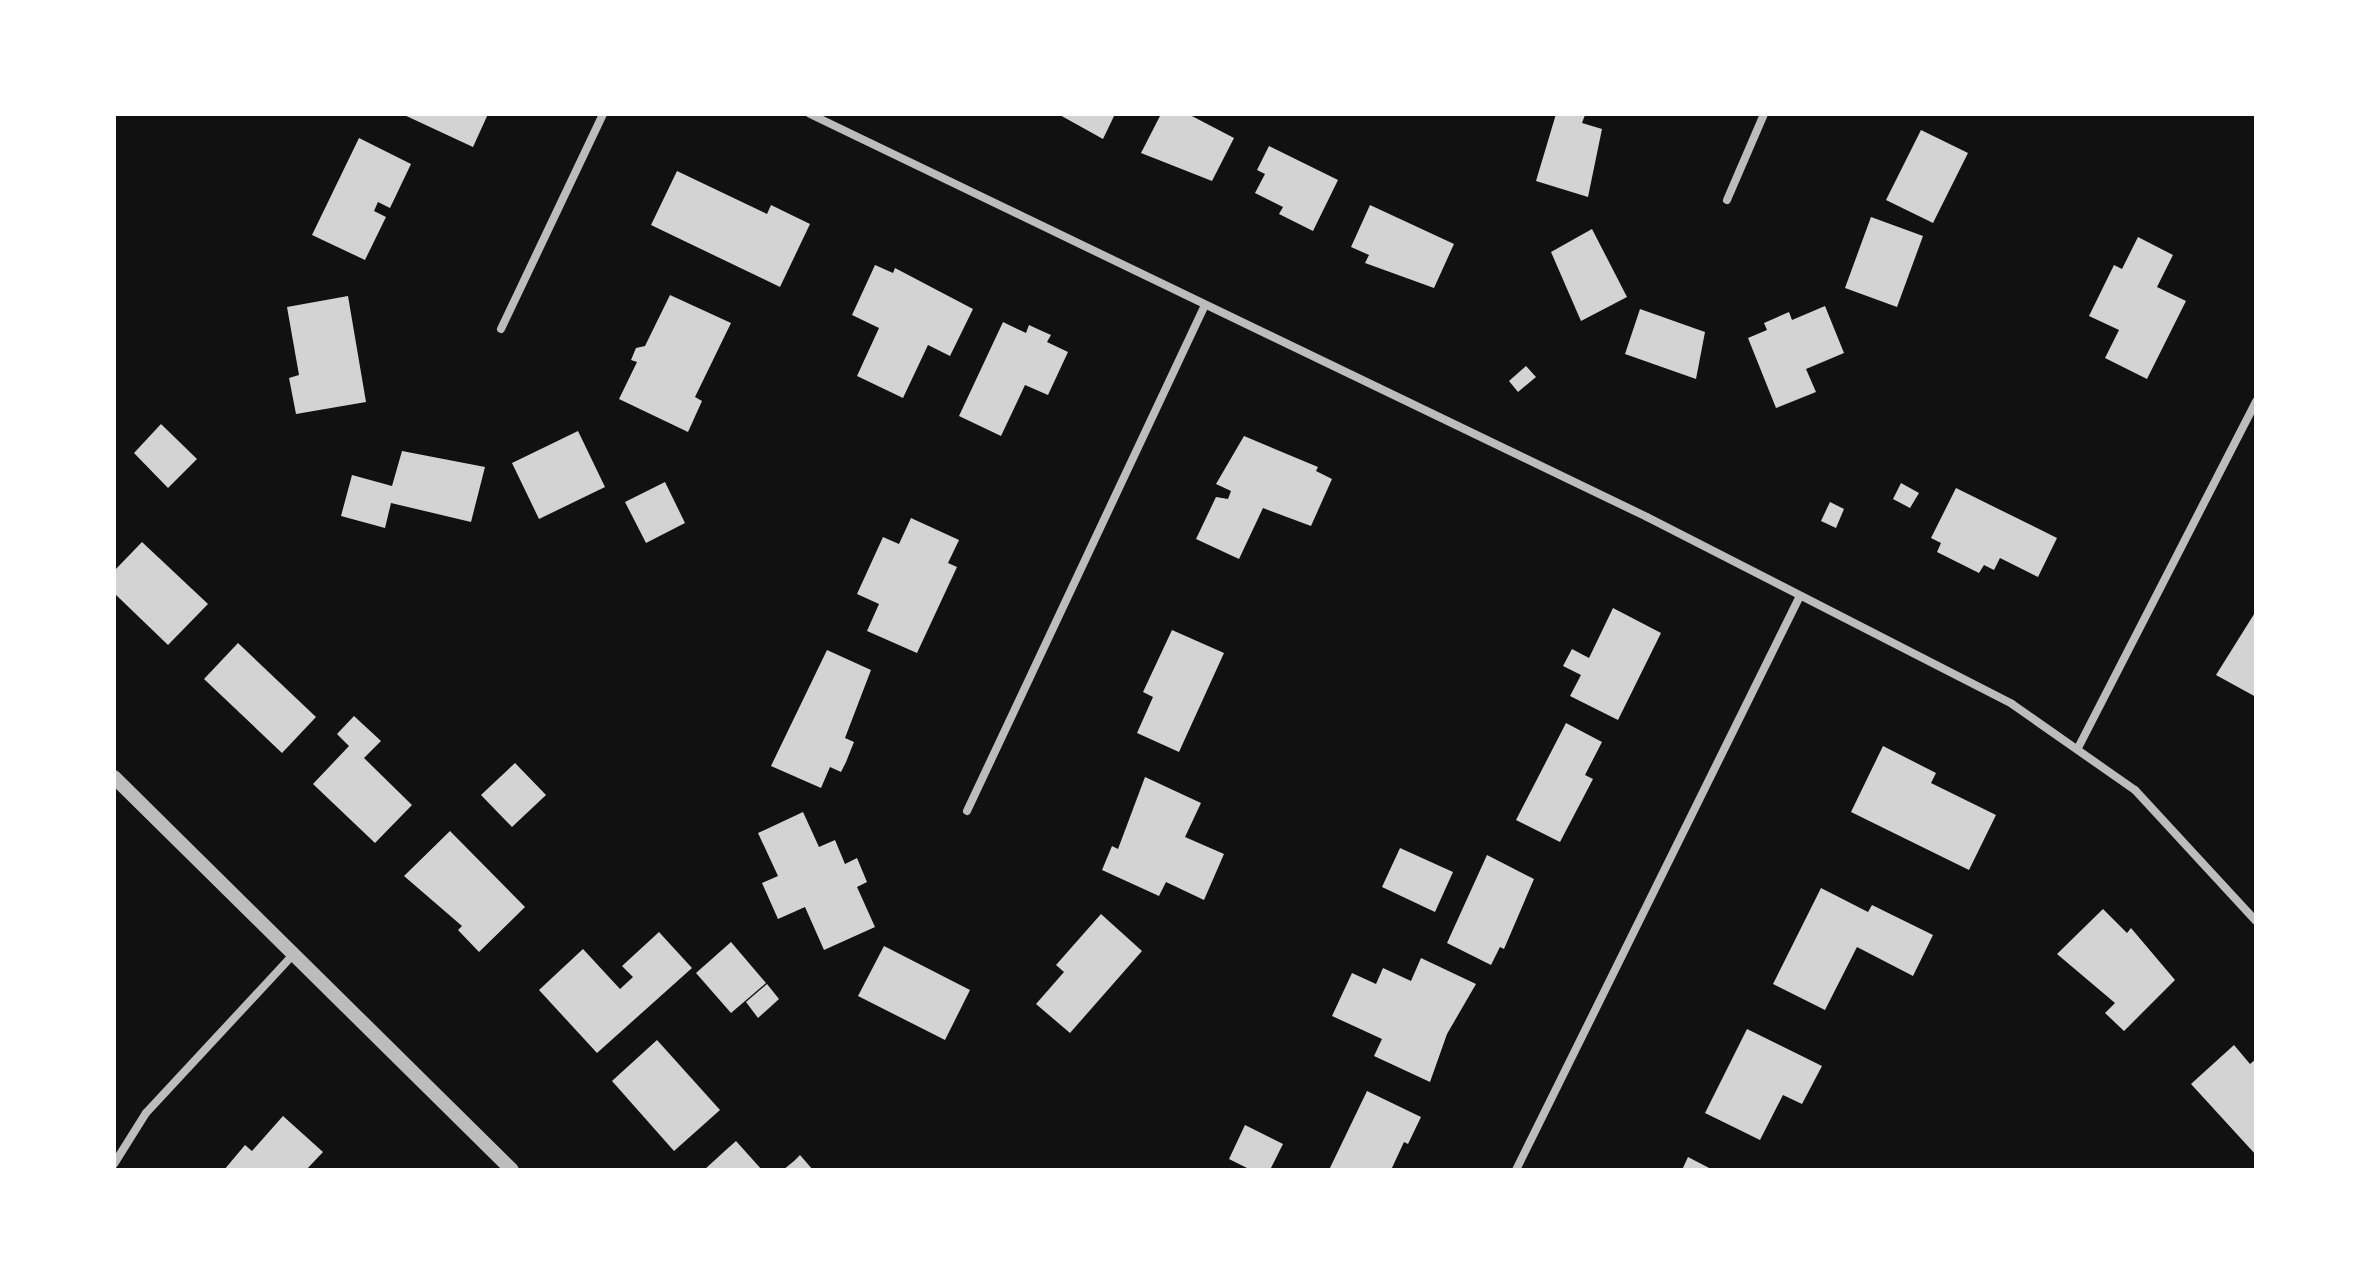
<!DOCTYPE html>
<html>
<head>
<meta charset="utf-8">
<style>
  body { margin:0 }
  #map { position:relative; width:2370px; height:1284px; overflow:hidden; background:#111; font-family:Quicksand,sans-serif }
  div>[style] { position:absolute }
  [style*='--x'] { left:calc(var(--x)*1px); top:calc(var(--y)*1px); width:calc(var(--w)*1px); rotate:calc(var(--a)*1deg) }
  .building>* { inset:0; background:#d3d3d3 }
  .minor>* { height:8px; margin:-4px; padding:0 4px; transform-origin:4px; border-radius:4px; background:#bcbcbc }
  .tertiary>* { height:14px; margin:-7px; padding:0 7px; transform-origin:7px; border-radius:7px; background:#bcbcbc }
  span { translate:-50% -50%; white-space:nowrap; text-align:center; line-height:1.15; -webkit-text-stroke:7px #fff; paint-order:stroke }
  .frame { position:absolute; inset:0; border:116px solid #fff; pointer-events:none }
</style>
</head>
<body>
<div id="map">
  <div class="building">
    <i style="clip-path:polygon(402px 114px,488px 114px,473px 147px)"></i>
    <i style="clip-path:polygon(1058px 114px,1115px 114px,1103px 139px)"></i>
    <i style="clip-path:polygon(1161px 114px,1188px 114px,1234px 138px,1212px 181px,1141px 153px)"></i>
    <i style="clip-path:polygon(1556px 114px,1585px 115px,1582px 123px,1602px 129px,1588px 197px,1536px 181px)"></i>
    <i style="clip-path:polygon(1921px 130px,1968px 153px,1933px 223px,1886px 200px)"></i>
    <i style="clip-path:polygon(359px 138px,411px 164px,390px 208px,378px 202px,374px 211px,386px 217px,365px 260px,312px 235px)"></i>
    <i style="clip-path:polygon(1269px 146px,1338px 180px,1313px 231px,1279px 214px,1283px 207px,1255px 193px,1265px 174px,1257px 170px)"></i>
    <i style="clip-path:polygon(677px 171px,767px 214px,771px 205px,810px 224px,780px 287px,651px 225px)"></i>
    <i style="clip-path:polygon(1370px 205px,1454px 244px,1434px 288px,1365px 263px,1369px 255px,1351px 247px)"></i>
    <i style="clip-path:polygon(1871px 217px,1923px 236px,1897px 307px,1845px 288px)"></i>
    <i style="clip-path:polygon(1592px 229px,1627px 297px,1581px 321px,1551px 252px)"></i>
    <i style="clip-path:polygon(2138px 237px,2173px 255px,2157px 287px,2186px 301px,2147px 379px,2105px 358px,2119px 330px,2089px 316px,2114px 265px,2122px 269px)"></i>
    <i style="clip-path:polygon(875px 265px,893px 273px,895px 268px,973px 309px,950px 356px,928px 345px,903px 398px,857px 376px,879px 328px,852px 315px)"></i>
    <i style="clip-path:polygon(670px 295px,731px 323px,695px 397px,702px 401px,688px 432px,619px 399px,637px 362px,631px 360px,636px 348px,645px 346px)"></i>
    <i style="clip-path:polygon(348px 296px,366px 402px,296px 414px,289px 378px,299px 375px,287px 307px)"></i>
    <i style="clip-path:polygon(1825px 306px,1844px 353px,1806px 369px,1816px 392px,1776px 408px,1748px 338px,1767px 330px,1764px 323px,1789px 312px,1792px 320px)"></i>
    <i style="clip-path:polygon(1640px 309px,1705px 332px,1696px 379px,1625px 354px)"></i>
    <i style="clip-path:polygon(1003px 322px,1026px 333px,1029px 325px,1042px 331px,1051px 335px,1047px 342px,1068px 352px,1048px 395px,1025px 385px,1001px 436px,959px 416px)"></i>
    <i style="clip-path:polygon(1526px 366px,1536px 377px,1518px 392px,1509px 381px)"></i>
    <i style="clip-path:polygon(161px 424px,197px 459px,168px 488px,134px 453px)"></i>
    <i style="clip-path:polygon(578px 431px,605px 487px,539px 519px,512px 463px)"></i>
    <i style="clip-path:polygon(1244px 436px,1318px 467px,1316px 471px,1332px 479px,1311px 526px,1263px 508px,1239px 559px,1196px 539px,1216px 497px,1228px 499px,1231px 491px,1216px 484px)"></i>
    <i style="clip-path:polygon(402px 451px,485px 467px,471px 522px,391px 503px,385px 528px,341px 516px,352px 475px,392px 486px)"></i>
    <i style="clip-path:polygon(665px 482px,685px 523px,646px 543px,625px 502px)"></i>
    <i style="clip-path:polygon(1901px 483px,1919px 493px,1910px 508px,1893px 499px)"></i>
    <i style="clip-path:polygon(1956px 488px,2057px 538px,2038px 577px,2000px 558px,1994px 570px,1984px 565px,1979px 573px,1937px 552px,1941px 543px,1931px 538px)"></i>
    <i style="clip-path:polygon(1830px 502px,1844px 509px,1836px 528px,1821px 521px)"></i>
    <i style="clip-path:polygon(911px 518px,959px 540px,948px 563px,957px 567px,917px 653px,867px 631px,879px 604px,857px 594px,883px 537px,899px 544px)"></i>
    <i style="clip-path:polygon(142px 542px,208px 604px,168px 645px,114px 593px,114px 571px)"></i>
    <i style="clip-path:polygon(1613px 608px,1661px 633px,1618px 720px,1570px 696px,1581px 675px,1563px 666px,1572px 649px,1589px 658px)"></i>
    <i style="clip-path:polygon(2256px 611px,2256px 697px,2216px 675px)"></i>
    <i style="clip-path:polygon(1172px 630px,1224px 653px,1179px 752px,1137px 733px,1153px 697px,1143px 692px)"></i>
    <i style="clip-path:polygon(238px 643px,316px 717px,282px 753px,204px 679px)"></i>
    <i style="clip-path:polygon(827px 650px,871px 670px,845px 738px,854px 742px,846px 762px,841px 772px,830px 767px,821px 788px,771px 766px)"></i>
    <i style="clip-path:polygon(354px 716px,381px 741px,364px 758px,412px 805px,375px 843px,313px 784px,349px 746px,337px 734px)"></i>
    <i style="clip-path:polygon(1566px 723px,1602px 742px,1585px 775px,1593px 779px,1560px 842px,1516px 820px)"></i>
    <i style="clip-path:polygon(1883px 746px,1936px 773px,1931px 783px,1996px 815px,1969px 870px,1851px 812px)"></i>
    <i style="clip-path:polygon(515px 763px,546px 795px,512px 827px,481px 795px)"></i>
    <i style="clip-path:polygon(1145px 777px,1201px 803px,1185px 837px,1224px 854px,1204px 900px,1166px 882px,1159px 896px,1102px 870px,1112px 846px,1118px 849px)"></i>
    <i style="clip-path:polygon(803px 812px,819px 847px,835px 840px,845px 864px,857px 858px,867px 882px,857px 887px,875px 927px,824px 950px,805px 907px,778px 919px,762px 883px,778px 876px,758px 833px)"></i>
    <i style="clip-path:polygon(450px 831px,525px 907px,479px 952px,458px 930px,462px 926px,404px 876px)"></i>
    <i style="clip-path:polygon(1400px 848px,1453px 872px,1435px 912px,1382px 887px)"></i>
    <i style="clip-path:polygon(1487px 855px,1534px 879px,1504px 949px,1500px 947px,1491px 965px,1447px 943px)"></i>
    <i style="clip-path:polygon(1821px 888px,1868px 912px,1872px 905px,1933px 935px,1913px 976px,1857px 947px,1825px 1010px,1773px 984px)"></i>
    <i style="clip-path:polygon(2103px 909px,2127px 933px,2131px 928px,2175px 980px,2124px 1031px,2105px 1013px,2115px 1003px,2057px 954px)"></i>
    <i style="clip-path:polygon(1101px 914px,1142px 951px,1070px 1033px,1036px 1004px,1064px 972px,1056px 965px)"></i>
    <i style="clip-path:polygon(659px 932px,692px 968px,597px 1053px,539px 990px,583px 949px,620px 989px,633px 977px,622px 966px)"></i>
    <i style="clip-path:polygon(731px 942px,766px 983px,731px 1013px,696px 973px)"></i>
    <i style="clip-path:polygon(884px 946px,970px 990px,945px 1040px,858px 996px)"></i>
    <i style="clip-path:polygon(1421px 958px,1476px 984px,1447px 1034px,1430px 1082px,1374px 1056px,1382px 1039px,1332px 1016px,1352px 973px,1376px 984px,1383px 968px,1411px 981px)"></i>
    <i style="clip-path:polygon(767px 984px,779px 999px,758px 1018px,746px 1002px)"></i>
    <i style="clip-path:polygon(1747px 1029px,1822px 1066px,1802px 1104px,1783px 1095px,1760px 1140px,1705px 1113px)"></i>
    <i style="clip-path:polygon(657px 1040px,720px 1110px,674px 1151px,612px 1081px)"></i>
    <i style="clip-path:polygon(2234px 1045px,2250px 1064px,2256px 1059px,2256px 1155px,2191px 1084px)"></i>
    <i style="clip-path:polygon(1367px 1091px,1421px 1117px,1408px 1144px,1404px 1142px,1391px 1170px,1329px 1170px)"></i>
    <i style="clip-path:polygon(283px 1116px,323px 1152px,306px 1170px,224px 1170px,245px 1145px,252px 1151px)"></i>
    <i style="clip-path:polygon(1245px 1125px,1283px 1144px,1270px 1170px,1251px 1170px,1229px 1159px)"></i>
    <i style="clip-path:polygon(736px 1141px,762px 1170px,704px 1170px,727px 1149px)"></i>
    <i style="clip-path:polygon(800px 1155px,813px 1170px,783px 1170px,794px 1161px)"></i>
    <i style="clip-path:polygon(1688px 1157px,1713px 1170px,1682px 1170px)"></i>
  </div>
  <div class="minor">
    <i style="--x:810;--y:114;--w:929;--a:25.71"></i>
    <i style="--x:1647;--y:517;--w:410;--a:27.1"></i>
    <i style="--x:2012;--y:704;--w:150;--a:35"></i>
    <i style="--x:2135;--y:790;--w:178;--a:47.3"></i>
    <i style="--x:1727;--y:200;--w:94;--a:-66.7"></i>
    <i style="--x:501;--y:329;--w:238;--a:-64.6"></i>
    <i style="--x:2078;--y:748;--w:390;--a:-62.8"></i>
    <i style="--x:967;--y:811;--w:559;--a:-64.81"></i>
    <i style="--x:114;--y:1164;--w:60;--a:-57.9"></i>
    <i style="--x:146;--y:1113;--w:217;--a:-47.1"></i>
    <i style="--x:1516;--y:1170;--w:638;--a:-63.68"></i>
  </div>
  <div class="tertiary">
    <i style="--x:114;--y:777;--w:559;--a:44.64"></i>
  </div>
  <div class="frame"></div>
</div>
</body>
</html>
